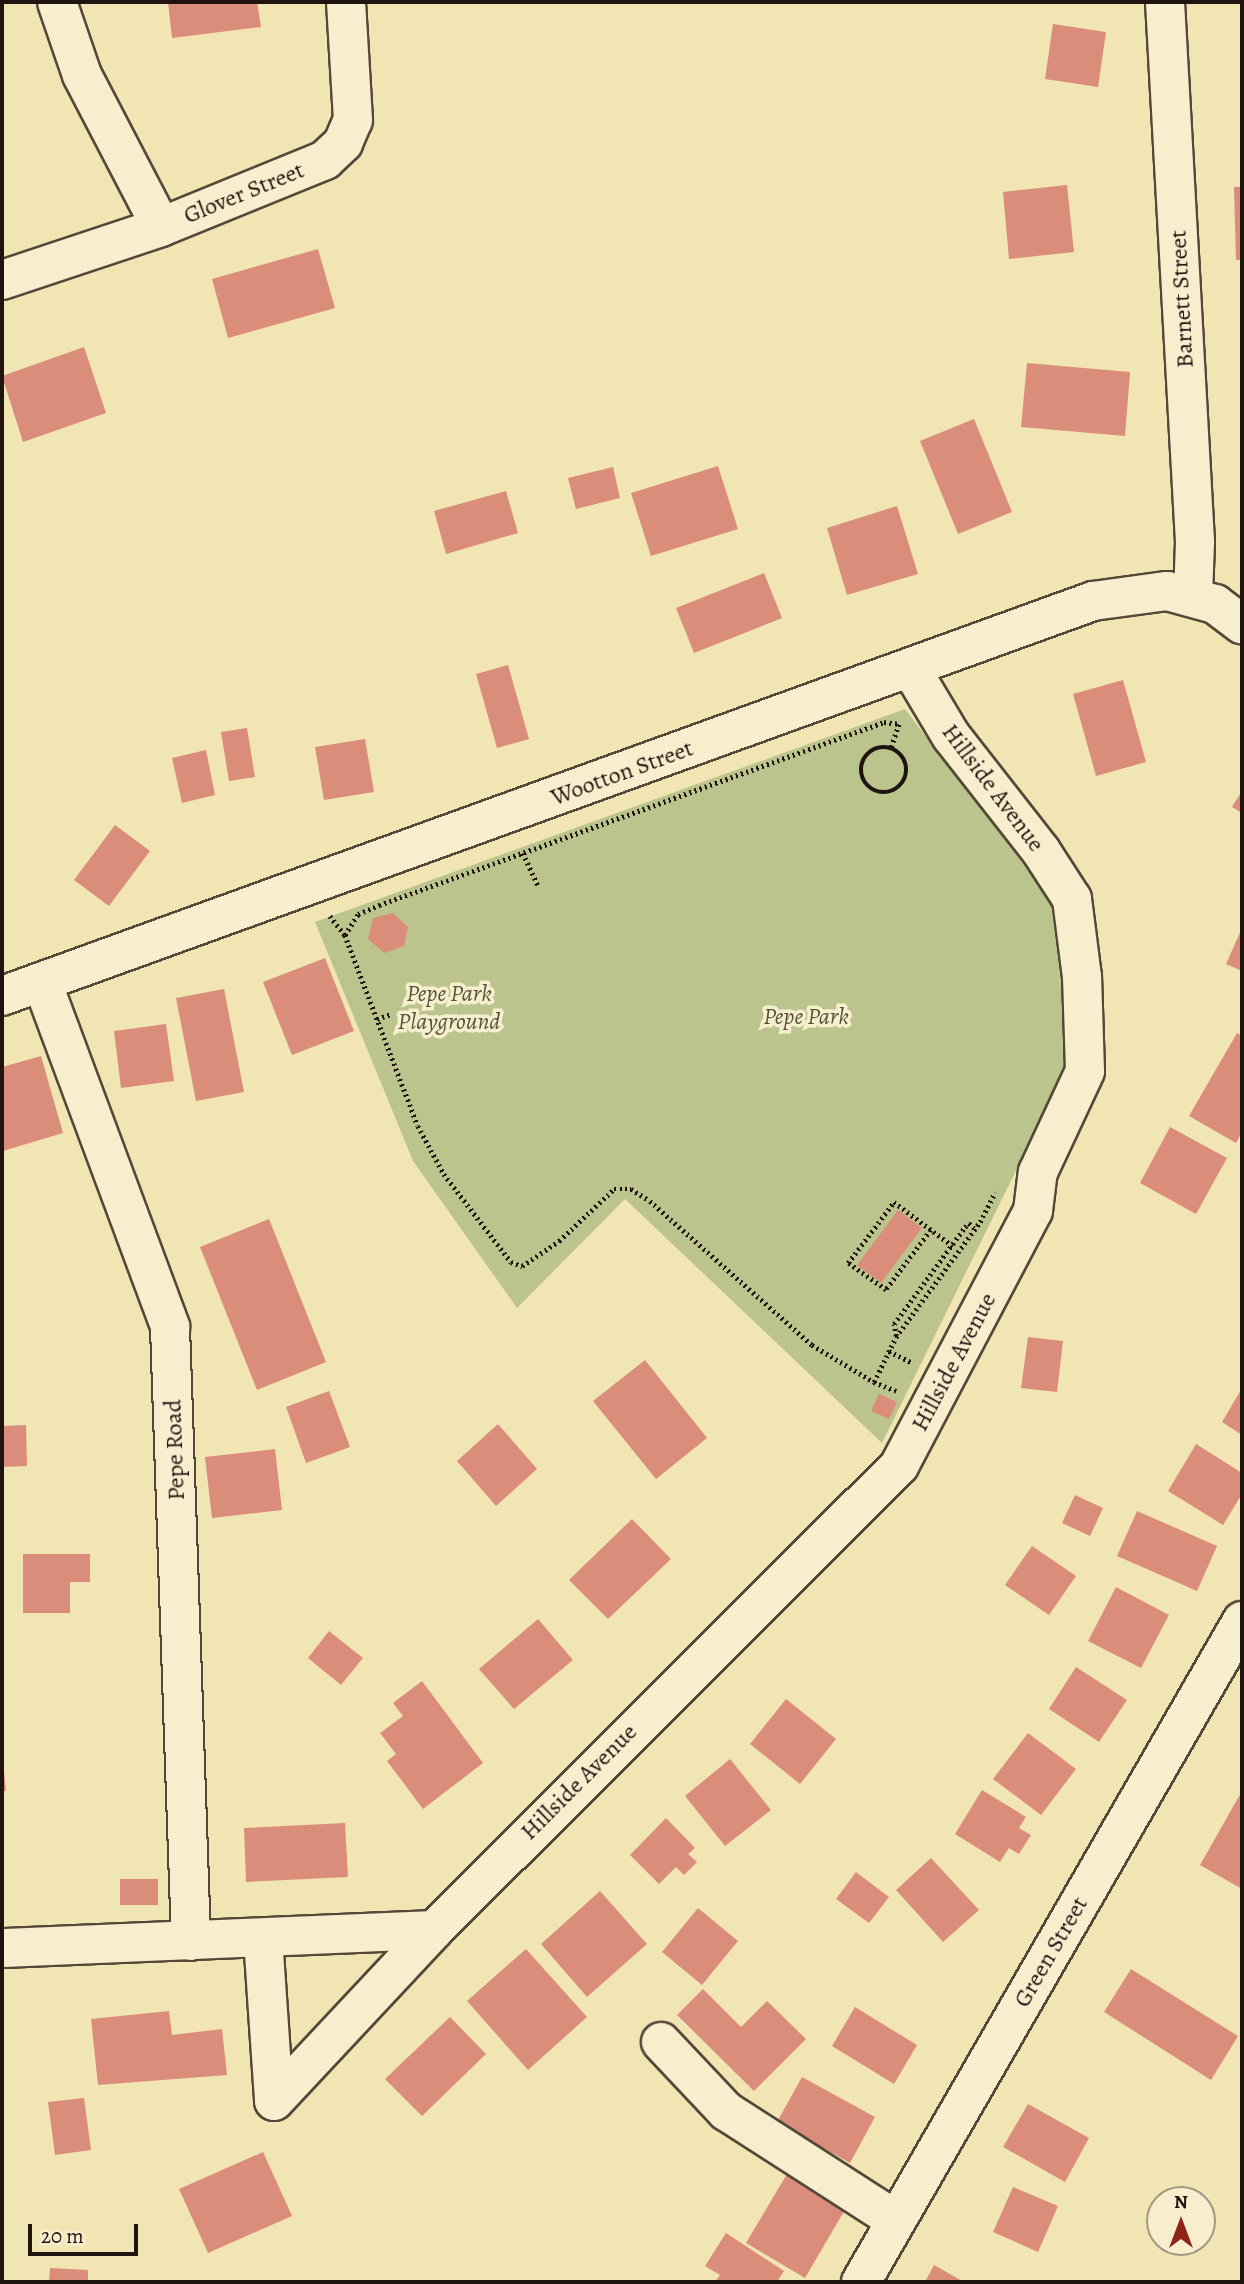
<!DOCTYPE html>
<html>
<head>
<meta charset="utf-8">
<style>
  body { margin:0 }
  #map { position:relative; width:1244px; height:2284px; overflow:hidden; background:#f2e5b4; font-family:Alegreya,serif }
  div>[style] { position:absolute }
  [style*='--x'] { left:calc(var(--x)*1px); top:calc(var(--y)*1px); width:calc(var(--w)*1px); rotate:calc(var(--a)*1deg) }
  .green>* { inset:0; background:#bbc48c }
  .building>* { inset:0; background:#db8d7c }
  .path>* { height:4.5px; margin-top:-2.25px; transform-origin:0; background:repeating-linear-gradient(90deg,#1f140f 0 2px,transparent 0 5.5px) }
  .path>.ring { margin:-2.25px; padding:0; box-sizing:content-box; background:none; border:4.5px solid #1f140f; border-radius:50% }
  .roads { filter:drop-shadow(2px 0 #544838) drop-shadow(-2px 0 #544838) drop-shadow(0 2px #544838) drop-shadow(0 -2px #544838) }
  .minor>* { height:38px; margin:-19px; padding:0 19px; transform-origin:19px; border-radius:19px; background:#f7eece }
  span { translate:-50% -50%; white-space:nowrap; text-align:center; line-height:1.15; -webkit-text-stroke:7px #f7eece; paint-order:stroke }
  .street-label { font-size:24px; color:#1f140f }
  .park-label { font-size:24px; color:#56523b; font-style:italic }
  .frame { position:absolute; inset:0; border:4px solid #1f140f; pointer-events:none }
  .north { position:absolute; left:1146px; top:2186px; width:70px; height:70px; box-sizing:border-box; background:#f7eece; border:2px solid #a19782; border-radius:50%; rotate:0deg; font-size:19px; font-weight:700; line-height:28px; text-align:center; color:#1f140f }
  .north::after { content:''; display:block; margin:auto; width:24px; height:32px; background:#8f2418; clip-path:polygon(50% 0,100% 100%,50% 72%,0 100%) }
  .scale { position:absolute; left:28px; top:2224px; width:110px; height:32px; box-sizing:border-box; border:4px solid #1f140f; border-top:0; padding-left:9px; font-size:21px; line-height:24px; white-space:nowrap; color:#1f140f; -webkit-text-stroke:5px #f7eece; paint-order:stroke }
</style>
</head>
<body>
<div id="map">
  <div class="green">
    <i style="clip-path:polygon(905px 709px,1062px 915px,1067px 1067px,882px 1443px,625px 1199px,517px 1308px,413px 1161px,315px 922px)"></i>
  </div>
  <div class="building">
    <i style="clip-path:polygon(168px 2px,257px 2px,261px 27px,172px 38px)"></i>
    <i style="clip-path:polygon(1053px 24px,1106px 32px,1098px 87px,1045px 79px)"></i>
    <i style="clip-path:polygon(1067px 185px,1074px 252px,1009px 259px,1003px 192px)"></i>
    <i style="clip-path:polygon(1234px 187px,1242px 187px,1242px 260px,1236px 260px)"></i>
    <i style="clip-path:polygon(318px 249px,335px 308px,228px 338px,212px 279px)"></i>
    <i style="clip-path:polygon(84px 347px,106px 413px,23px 442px,2px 376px)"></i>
    <i style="clip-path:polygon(1027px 363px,1130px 372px,1125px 436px,1021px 427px)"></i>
    <i style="clip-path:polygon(974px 419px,1012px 512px,958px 534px,920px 441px)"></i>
    <i style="clip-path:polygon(718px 466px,738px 529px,651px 556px,631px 493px)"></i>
    <i style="clip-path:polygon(613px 467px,620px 498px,576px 509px,568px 478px)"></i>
    <i style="clip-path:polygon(506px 491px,518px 533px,446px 554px,434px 511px)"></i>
    <i style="clip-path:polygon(897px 506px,918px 574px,847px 595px,827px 528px)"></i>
    <i style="clip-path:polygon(764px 573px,782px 618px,694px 653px,676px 608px)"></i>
    <i style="clip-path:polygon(508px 665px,529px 739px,497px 748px,476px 674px)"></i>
    <i style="clip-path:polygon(1123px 680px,1146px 762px,1096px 776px,1073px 694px)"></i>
    <i style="clip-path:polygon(247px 728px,255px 777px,229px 781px,221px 732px)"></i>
    <i style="clip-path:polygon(365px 739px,374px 792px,324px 800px,315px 747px)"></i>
    <i style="clip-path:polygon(206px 750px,215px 795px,182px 803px,172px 758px)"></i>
    <i style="clip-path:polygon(1242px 791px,1242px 813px,1232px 807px)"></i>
    <i style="clip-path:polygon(115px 825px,150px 851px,109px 906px,74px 880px)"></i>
    <i style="clip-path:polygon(393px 913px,408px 927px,404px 946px,384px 953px,368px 939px,373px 918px)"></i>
    <i style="clip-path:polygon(1242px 928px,1242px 971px,1226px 964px)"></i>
    <i style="clip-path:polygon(325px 958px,354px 1031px,292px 1055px,263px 982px)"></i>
    <i style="clip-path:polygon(224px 989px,244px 1092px,196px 1101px,176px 998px)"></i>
    <i style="clip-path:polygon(166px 1024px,174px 1081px,121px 1088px,114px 1031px)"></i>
    <i style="clip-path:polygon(1237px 1033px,1242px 1036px,1242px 1132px,1236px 1143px,1189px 1116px)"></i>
    <i style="clip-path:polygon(41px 1056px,63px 1133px,3px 1151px,2px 1067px)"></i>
    <i style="clip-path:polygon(1170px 1127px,1227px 1158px,1196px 1214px,1140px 1183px)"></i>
    <i style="clip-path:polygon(898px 1210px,922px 1228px,881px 1283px,857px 1265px)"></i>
    <i style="clip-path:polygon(269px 1219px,326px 1362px,257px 1390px,200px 1247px)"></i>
    <i style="clip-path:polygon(1028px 1337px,1063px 1341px,1057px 1392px,1021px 1388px)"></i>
    <i style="clip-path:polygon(645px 1360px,707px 1438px,656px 1479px,593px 1401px)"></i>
    <i style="clip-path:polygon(1242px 1388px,1242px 1435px,1222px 1422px)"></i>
    <i style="clip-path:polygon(329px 1391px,350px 1447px,306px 1463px,286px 1407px)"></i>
    <i style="clip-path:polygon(879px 1394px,897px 1402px,889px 1419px,871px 1411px)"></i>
    <i style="clip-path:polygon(498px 1424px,537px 1469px,496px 1506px,457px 1461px)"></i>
    <i style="clip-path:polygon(26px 1425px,27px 1466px,2px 1467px,2px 1426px)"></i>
    <i style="clip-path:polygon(1196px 1444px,1242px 1473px,1242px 1494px,1223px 1525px,1168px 1491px)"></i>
    <i style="clip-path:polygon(275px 1449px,282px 1510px,212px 1518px,205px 1457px)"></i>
    <i style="clip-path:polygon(1075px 1495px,1103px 1508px,1090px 1536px,1062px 1523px)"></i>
    <i style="clip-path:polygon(1137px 1511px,1217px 1546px,1197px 1591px,1117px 1556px)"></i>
    <i style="clip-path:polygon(632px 1519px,671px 1559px,608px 1619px,569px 1580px)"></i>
    <i style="clip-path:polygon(1032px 1546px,1076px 1576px,1049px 1615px,1005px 1585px)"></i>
    <i style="clip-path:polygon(23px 1554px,90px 1554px,90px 1582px,70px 1582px,70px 1613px,23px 1613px)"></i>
    <i style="clip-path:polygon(1116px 1587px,1169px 1615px,1141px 1668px,1088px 1641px)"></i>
    <i style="clip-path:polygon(538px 1619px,573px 1660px,514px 1709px,479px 1669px)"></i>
    <i style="clip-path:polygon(329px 1631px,363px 1658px,341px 1685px,308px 1658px)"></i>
    <i style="clip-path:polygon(1076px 1667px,1127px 1700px,1099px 1742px,1049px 1709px)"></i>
    <i style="clip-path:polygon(422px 1681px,483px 1763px,423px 1809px,387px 1761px,396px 1754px,380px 1733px,403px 1716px,393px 1703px)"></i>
    <i style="clip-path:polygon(786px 1699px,836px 1739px,800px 1784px,750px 1744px)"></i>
    <i style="clip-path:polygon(1028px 1733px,1076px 1769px,1041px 1815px,993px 1779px)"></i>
    <i style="clip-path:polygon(2px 1752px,6px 1791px,2px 1791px)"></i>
    <i style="clip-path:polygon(730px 1759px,771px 1810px,725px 1846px,685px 1796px)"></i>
    <i style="clip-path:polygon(982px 1790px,1026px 1817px,1019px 1828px,1031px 1835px,1019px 1854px,1009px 1848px,1000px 1862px,955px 1834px)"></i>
    <i style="clip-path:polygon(1242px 1791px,1242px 1889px,1200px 1865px)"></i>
    <i style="clip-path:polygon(666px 1818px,695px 1848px,688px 1854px,697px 1862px,684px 1875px,676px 1867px,659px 1884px,630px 1855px)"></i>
    <i style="clip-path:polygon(345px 1823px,348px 1877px,246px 1882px,244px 1828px)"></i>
    <i style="clip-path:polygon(931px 1858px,979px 1910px,943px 1942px,896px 1890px)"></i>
    <i style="clip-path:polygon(856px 1872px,889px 1897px,869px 1923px,836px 1899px)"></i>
    <i style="clip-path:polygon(120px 1879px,158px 1879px,158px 1905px,120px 1905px)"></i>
    <i style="clip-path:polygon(600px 1891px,647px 1944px,587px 1997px,541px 1944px)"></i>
    <i style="clip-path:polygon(698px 1908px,738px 1941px,702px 1985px,662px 1952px)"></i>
    <i style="clip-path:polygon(526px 1949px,587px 2017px,528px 2070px,467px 2001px)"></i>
    <i style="clip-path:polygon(1131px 1969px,1238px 2036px,1211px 2080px,1104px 2012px)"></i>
    <i style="clip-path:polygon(703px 1989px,741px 2027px,767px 2001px,806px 2039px,754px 2091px,677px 2015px)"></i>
    <i style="clip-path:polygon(855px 2007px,917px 2045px,894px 2084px,832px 2046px)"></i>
    <i style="clip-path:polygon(169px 2011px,172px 2035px,222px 2029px,227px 2075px,98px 2085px,91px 2019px)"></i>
    <i style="clip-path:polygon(450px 2017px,486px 2054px,422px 2116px,385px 2079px)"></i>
    <i style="clip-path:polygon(802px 2077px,875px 2117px,850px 2163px,777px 2122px)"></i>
    <i style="clip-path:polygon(84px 2098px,91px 2150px,55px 2155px,48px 2102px)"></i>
    <i style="clip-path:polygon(1028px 2104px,1089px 2138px,1065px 2182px,1003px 2147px)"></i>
    <i style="clip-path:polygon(263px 2152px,292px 2216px,208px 2253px,179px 2189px)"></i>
    <i style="clip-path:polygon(787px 2174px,846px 2208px,805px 2278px,746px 2243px)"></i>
    <i style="clip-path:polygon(1013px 2187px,1058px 2206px,1038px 2252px,993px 2232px)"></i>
    <i style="clip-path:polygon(726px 2233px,784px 2271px,777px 2282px,715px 2282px,720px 2275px,705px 2266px)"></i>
    <i style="clip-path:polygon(934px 2265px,964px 2282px,925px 2282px)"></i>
    <i style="clip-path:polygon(50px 2268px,88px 2270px,88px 2282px,49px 2282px)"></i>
  </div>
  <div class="path">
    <i class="ring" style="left:861px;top:747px;width:41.5px;height:41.5px"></i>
    <i style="--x:891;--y:747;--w:24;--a:-71"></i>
    <i style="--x:523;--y:853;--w:38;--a:65"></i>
    <i style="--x:330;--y:916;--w:24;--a:52"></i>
    <i style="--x:345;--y:935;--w:204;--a:69.1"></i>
    <i style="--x:418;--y:1126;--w:55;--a:61.6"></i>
    <i style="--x:444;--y:1174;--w:111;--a:52.7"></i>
    <i style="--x:511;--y:1262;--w:12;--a:20"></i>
    <i style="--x:522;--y:1266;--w:45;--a:-34"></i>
    <i style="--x:559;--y:1241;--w:76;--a:-43.4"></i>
    <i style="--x:614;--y:1189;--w:17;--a:0"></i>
    <i style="--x:631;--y:1189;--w:22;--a:32"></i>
    <i style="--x:650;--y:1201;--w:217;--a:41.6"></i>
    <i style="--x:812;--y:1345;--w:72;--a:30.8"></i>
    <i style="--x:874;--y:1382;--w:50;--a:-63.9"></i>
    <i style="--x:896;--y:1337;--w:142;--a:-53.9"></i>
    <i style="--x:980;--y:1222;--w:33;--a:-63"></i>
    <i style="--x:345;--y:935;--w:25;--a:-58"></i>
    <i style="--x:358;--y:914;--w:23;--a:-23"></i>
    <i style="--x:379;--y:905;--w:537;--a:-19.92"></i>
    <i style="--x:884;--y:722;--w:16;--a:7"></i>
    <i style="--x:377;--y:1019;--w:15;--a:-20"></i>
    <i style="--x:931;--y:1230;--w:75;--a:126.9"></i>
    <i style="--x:886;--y:1290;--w:47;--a:-144.6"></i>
    <i style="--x:848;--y:1263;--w:76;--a:-53"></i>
    <i style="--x:894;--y:1202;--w:74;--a:36.7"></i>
    <i style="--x:896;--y:1336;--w:12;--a:-99"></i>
    <i style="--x:894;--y:1324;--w:120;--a:-53.8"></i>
    <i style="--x:965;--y:1227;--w:6;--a:-45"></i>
    <i style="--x:969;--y:1223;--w:8;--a:45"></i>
    <i style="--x:889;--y:1351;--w:27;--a:27"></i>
    <i style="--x:874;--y:1382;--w:24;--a:22"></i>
  </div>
  <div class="roads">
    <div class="minor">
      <i style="--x:57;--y:2;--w:77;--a:71.1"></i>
      <i style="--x:82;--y:75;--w:171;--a:62.5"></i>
      <i style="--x:1165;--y:2;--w:541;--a:86.82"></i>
      <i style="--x:1195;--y:542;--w:54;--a:92.1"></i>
      <i style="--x:2;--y:280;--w:168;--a:-18.4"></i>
      <i style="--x:161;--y:227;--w:177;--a:-22.2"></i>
      <i style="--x:325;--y:160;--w:25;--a:-43"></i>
      <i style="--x:343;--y:143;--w:25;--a:-67"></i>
      <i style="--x:353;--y:120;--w:118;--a:-93.4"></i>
      <i style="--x:42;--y:982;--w:368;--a:69.6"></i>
      <i style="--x:170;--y:1327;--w:614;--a:88.04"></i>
      <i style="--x:2;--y:996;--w:1160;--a:-19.9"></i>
      <i style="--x:1093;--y:601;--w:75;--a:-7.7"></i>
      <i style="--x:1167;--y:591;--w:50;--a:15.2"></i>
      <i style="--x:1215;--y:604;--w:34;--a:37"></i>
      <i style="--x:263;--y:1938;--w:163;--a:86.1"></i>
      <i style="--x:274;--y:2101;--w:234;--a:-46.9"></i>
      <i style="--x:2;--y:1948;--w:432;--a:-2.4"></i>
      <i style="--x:434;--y:1930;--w:657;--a:-44.94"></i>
      <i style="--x:899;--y:1466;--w:288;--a:-62.3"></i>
      <i style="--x:1033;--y:1211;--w:39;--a:-83"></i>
      <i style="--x:1038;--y:1172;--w:111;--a:-65"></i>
      <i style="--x:1085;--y:1071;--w:94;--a:-91.8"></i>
      <i style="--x:1082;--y:977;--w:79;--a:-97.3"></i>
      <i style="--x:1072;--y:899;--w:57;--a:-122.9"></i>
      <i style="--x:1041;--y:851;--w:146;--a:-128"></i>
      <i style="--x:951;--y:736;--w:78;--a:-120.8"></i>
      <i style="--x:661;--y:2042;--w:95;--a:46.7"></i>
      <i style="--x:726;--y:2111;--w:202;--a:32.7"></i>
      <i style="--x:861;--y:2282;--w:763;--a:-60.04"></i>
    </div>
  </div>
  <div class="street-label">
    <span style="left:244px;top:193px;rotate:-22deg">Glover Street</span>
    <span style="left:1182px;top:299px;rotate:-93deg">Barnett Street</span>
    <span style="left:622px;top:773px;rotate:-20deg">Wootton Street</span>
    <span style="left:993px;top:788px;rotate:53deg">Hillside Avenue</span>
    <span style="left:954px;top:1362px;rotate:-62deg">Hillside Avenue</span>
    <span style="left:175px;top:1450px;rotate:-92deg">Pepe Road</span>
    <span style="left:579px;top:1782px;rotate:-45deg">Hillside Avenue</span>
    <span style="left:1051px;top:1952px;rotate:-60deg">Green Street</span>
  </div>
  <div class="park-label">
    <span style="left:449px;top:1008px">Pepe Park<br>Playground</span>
    <span style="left:806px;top:1017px">Pepe Park</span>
  </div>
  <div class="frame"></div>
  <div class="north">N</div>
  <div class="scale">20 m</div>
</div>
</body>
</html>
